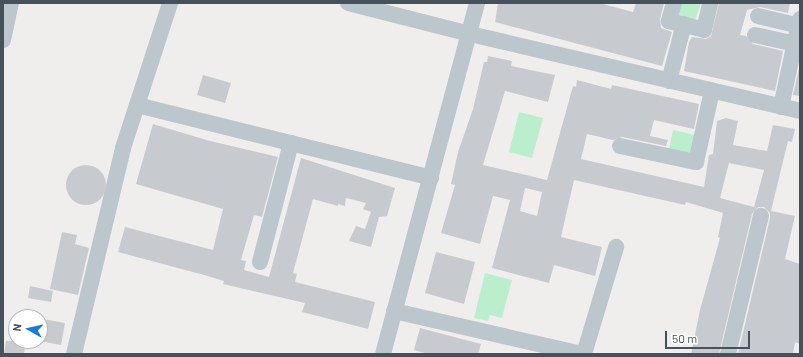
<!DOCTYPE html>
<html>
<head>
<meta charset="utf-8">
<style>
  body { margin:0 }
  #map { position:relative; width:803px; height:357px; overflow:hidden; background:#f0eded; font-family:Barlow,sans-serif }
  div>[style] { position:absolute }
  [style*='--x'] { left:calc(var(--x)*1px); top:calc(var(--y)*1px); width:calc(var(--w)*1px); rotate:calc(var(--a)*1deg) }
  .green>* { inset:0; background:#bec }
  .building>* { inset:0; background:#c7cbd0 }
  .round { border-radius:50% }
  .minor>* { height:16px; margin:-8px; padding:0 8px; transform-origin:8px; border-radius:8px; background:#bbc6cd }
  span { translate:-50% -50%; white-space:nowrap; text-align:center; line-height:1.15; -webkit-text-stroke:4px #fff; paint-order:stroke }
  .frame { position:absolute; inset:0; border:4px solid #46525b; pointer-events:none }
  .north { position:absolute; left:8px; top:309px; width:40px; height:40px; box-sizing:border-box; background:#fff; border:1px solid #b5babd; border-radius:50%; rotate:278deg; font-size:11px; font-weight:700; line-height:16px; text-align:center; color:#46525b }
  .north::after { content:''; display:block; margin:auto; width:14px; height:18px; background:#197ade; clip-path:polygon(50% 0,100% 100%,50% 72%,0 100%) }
  .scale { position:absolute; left:665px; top:331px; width:85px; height:18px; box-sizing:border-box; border:2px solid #46525b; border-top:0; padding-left:5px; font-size:12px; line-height:14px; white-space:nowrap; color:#46525b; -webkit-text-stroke:3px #fff; paint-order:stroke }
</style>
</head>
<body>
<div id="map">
  <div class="green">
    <i style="clip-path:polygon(682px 3px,701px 3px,695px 20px,679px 16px)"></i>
    <i style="clip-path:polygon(519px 112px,543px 118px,532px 158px,509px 152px)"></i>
    <i style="clip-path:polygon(673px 130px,695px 135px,690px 159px,668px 154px)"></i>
    <i style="clip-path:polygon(485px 273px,512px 280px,502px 318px,490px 315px,488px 321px,474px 318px)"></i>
  </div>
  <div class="building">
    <i style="clip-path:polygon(498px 3px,599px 3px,633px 12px,636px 3px,664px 3px,660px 19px,661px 28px,672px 32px,662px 66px,495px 22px)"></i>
    <i style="clip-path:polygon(719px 3px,790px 3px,788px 13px,760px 7px,747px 10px,740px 35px,746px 36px,753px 44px,783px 51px,775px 91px,684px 71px,689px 42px,692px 37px,706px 39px,711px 36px)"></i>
    <i style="clip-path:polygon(evenodd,488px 56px,512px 61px,511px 66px,555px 75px,548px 102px,505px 91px,483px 165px,509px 171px,547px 180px,573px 86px,576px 87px,577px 80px,611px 89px,612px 85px,699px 104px,694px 129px,654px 120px,650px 136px,668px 140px,666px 146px,622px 137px,613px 140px,587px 134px,581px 159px,704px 187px,709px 155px,713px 154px,717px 121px,726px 118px,738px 121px,733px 145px,767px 151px,773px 125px,795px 129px,792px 142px,788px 141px,771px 211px,795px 216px,785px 259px,800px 264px,800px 344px,795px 342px,793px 354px,738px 354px,770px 218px,770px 213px,764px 207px,758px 207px,752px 214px,719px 354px,691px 354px,700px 310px,720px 238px,718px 237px,723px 213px,686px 202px,685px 205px,574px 180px,561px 237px,602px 247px,595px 276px,554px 265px,549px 283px,492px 268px,510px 200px,493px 196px,480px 244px,441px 233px,455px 185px,451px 184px,458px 152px,473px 109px,484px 62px,487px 62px,488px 56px,729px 163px,764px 170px,754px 207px,720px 198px,729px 163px,488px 56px,525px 188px,542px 192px,537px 216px,520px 211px,525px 188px)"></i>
    <i style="clip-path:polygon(800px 64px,800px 96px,793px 95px)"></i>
    <i style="clip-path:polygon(203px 75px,231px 83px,225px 103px,197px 95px)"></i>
    <i style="clip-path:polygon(153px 124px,210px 141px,278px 157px,262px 217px,254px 215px,241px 260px,246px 261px,244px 270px,269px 277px,301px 158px,395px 188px,387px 216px,379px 217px,371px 247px,349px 241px,356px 226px,365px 229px,371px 212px,363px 209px,366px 203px,346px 198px,345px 206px,338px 204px,338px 206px,313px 199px,293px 273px,297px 274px,295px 282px,375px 302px,368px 329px,302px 312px,305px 303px,223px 284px,224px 281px,204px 275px,118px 252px,125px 227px,213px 250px,223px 209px,136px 184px)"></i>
    <i class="round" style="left:66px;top:165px;width:40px;height:40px"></i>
    <i style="clip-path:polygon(62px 232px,77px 235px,75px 244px,89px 248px,78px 295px,50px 289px)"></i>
    <i style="clip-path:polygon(436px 252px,475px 262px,464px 304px,425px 293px)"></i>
    <i style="clip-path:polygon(30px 286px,53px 291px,51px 302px,28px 298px)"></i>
    <i style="clip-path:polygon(43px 319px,65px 323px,61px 345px,39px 341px)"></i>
    <i style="clip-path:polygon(420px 328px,481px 344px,478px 354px,428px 354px,414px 350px)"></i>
    <i style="clip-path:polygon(6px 341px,26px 341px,24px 354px,4px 354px)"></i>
  </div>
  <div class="minor">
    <i style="--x:348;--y:3;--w:126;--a:14.3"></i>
    <i style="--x:470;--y:34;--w:339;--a:13.1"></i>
    <i style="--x:674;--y:3;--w:19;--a:106"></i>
    <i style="--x:669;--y:21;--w:36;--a:14"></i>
    <i style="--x:704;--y:30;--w:28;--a:-77"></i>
    <i style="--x:758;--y:16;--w:43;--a:13.4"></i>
    <i style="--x:755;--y:35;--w:46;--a:12.5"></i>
    <i style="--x:3;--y:40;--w:38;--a:-78"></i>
    <i style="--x:669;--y:81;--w:59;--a:-75.3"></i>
    <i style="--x:137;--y:105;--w:303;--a:13.9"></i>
    <i style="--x:781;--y:107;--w:90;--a:-77.8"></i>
    <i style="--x:620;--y:146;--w:78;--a:11.9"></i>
    <i style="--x:696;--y:162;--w:73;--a:-77.3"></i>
    <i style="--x:260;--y:262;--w:123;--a:-75.4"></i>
    <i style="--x:394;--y:311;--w:193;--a:12.9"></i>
    <i style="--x:74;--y:354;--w:212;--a:-76.6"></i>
    <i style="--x:123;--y:148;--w:152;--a:-72"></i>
    <i style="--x:383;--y:354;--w:363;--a:-75"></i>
    <i style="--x:584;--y:354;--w:112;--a:-73.3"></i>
    <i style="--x:728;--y:354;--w:142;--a:-76.6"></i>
  </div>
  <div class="frame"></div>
  <div class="north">N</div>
  <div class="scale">50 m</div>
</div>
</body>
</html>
